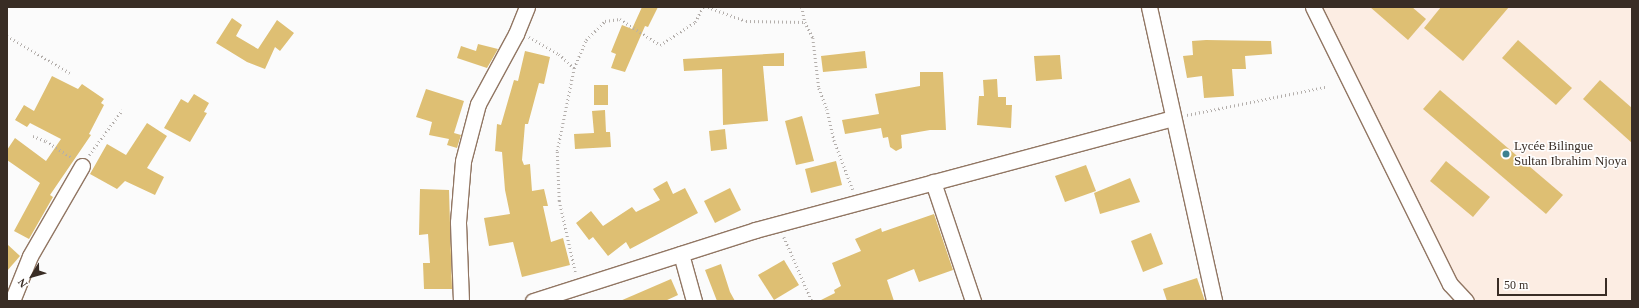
<!DOCTYPE html>
<html>
<head>
<meta charset="utf-8">
<style>
  body { margin:0 }
  #map { position:relative; width:1639px; height:308px; overflow:hidden; background:#fbfbfb; font-family:Georgia,serif }
  div>[style] { position:absolute }
  [style*='--x'] { left:calc(var(--x)*1px); top:calc(var(--y)*1px); width:calc(var(--w)*1px); rotate:calc(var(--a)*1deg) }
  .built>* { inset:0; background:#fcede3 }
  .building>* { inset:0; background:#debf73 }
  .path>* { height:2.5px; margin-top:-1.25px; transform-origin:0; background:repeating-linear-gradient(90deg,#b4afac 0 1px,transparent 0 4px) }
  .roads { filter:drop-shadow(1px 0 #917663) drop-shadow(-1px 0 #917663) drop-shadow(0 1px #917663) drop-shadow(0 -1px #917663) }
  .minor>* { height:15px; margin:-7.5px; padding:0 7.5px; transform-origin:7.5px; border-radius:7.5px; background:#fff }
  .dots>* { width:11px; height:11px; translate:-50% -50%; box-sizing:border-box; border:2px solid #fff; border-radius:50% }
  span { translate:-50% -50%; white-space:nowrap; text-align:center; line-height:1.15; -webkit-text-stroke:3px #fff; paint-order:stroke }
  .poi-label { font-size:13px; color:#392d25 }
  .left { translate:0 -50%; text-align:left }
  .frame { position:absolute; inset:0; border:8px solid #392d25; pointer-events:none }
  .north { position:absolute; left:12px; top:256px; width:40px; height:40px; -webkit-text-stroke:3px #fff; paint-order:stroke; rotate:233deg; font-size:11px; font-weight:700; line-height:16px; text-align:center; color:#392d25 }
  .north::after { content:''; display:block; margin:auto; width:14px; height:18px; background:#392d25; clip-path:polygon(50% 0,100% 100%,50% 72%,0 100%) }
  .scale { position:absolute; left:1497px; top:278px; width:110px; height:18px; box-sizing:border-box; border:2px solid #392d25; border-top:0; padding-left:5px; font-size:12px; line-height:14px; white-space:nowrap; color:#392d25; -webkit-text-stroke:3px #fff; paint-order:stroke }
</style>
</head>
<body>
<div id="map">
  <div class="built">
    <i style="clip-path:polygon(1306px 7px,1632px 7px,1632px 301px,1453px 301px)"></i>
  </div>
  <div class="building">
    <i style="clip-path:polygon(642px 7px,658px 7px,648px 27px,645px 26px,625px 72px,611px 68px,616px 54px,611px 52px,622px 25px,632px 29px)"></i>
    <i style="clip-path:polygon(1370px 7px,1412px 7px,1426px 19px,1408px 40px)"></i>
    <i style="clip-path:polygon(1441px 7px,1509px 7px,1463px 61px,1424px 28px)"></i>
    <i style="clip-path:polygon(232px 18px,242px 25px,236px 36px,258px 49px,277px 20px,294px 33px,280px 51px,275px 47px,265px 69px,247px 62px,216px 43px)"></i>
    <i style="clip-path:polygon(1206px 40px,1271px 41px,1272px 54px,1245px 56px,1246px 69px,1232px 69px,1234px 96px,1204px 98px,1202px 76px,1187px 78px,1183px 56px,1193px 55px,1192px 41px)"></i>
    <i style="clip-path:polygon(1518px 40px,1572px 88px,1556px 105px,1502px 58px)"></i>
    <i style="clip-path:polygon(478px 44px,498px 49px,487px 68px,457px 58px,461px 46px,476px 51px)"></i>
    <i style="clip-path:polygon(525px 51px,550px 57px,544px 84px,539px 83px,528px 124px,525px 124px,522px 160px,524px 165px,530px 164px,532px 191px,544px 189px,548px 206px,543px 206px,551px 242px,563px 238px,570px 265px,522px 277px,513px 242px,489px 246px,484px 218px,510px 214px,505px 190px,502px 152px,495px 151px,497px 124px,501px 125px,514px 80px,518px 81px)"></i>
    <i style="clip-path:polygon(865px 51px,867px 68px,823px 72px,821px 56px)"></i>
    <i style="clip-path:polygon(784px 53px,784px 66px,763px 66px,768px 121px,723px 125px,722px 69px,684px 71px,683px 59px)"></i>
    <i style="clip-path:polygon(1060px 55px,1062px 79px,1036px 81px,1034px 56px)"></i>
    <i style="clip-path:polygon(920px 72px,943px 72px,946px 130px,930px 130px,901px 135px,902px 148px,896px 151px,890px 147px,888px 137px,883px 138px,881px 128px,845px 134px,842px 120px,879px 114px,875px 94px,920px 86px)"></i>
    <i style="clip-path:polygon(52px 76px,78px 89px,82px 84px,104px 99px,101px 103px,104px 105px,89px 134px,91px 135px,50px 195px,53px 197px,29px 239px,14px 231px,40px 183px,7px 160px,7px 150px,15px 138px,46px 161px,61px 139px,30px 123px,27px 127px,15px 120px,24px 105px,34px 111px)"></i>
    <i style="clip-path:polygon(997px 79px,998px 97px,1006px 97px,1006px 105px,1012px 105px,1011px 128px,977px 125px,979px 96px,984px 96px,983px 80px)"></i>
    <i style="clip-path:polygon(1600px 80px,1632px 108px,1632px 143px,1583px 99px)"></i>
    <i style="clip-path:polygon(594px 85px,608px 85px,608px 105px,594px 105px)"></i>
    <i style="clip-path:polygon(426px 89px,464px 101px,454px 133px,461px 135px,457px 148px,447px 145px,449px 139px,429px 135px,432px 122px,416px 117px)"></i>
    <i style="clip-path:polygon(1440px 90px,1563px 195px,1546px 214px,1423px 109px)"></i>
    <i style="clip-path:polygon(194px 94px,209px 103px,204px 112px,207px 113px,190px 142px,164px 128px,181px 99px,188px 103px)"></i>
    <i style="clip-path:polygon(605px 110px,606px 132px,610px 132px,611px 147px,575px 149px,574px 134px,594px 133px,592px 111px)"></i>
    <i style="clip-path:polygon(802px 116px,814px 161px,796px 165px,785px 121px)"></i>
    <i style="clip-path:polygon(147px 123px,167px 136px,147px 168px,164px 177px,155px 195px,125px 181px,117px 189px,90px 174px,107px 144px,126px 155px)"></i>
    <i style="clip-path:polygon(725px 129px,727px 149px,711px 151px,709px 131px)"></i>
    <i style="clip-path:polygon(836px 161px,842px 185px,811px 193px,805px 169px)"></i>
    <i style="clip-path:polygon(1446px 161px,1490px 197px,1473px 217px,1430px 181px)"></i>
    <i style="clip-path:polygon(1086px 165px,1096px 191px,1065px 202px,1055px 176px)"></i>
    <i style="clip-path:polygon(1130px 178px,1140px 202px,1100px 214px,1094px 193px)"></i>
    <i style="clip-path:polygon(667px 181px,673px 194px,685px 188px,698px 213px,630px 249px,626px 242px,608px 256px,593px 237px,589px 240px,576px 223px,591px 211px,603px 226px,632px 207px,636px 212px,660px 200px,653px 189px)"></i>
    <i style="clip-path:polygon(730px 188px,741px 210px,715px 223px,704px 201px)"></i>
    <i style="clip-path:polygon(420px 189px,449px 190px,452px 289px,424px 289px,423px 263px,430px 263px,428px 234px,419px 235px)"></i>
    <i style="clip-path:polygon(934px 214px,953px 270px,919px 282px,914px 269px,887px 280px,894px 301px,819px 301px,835px 293px,834px 290px,841px 286px,832px 263px,861px 251px,855px 239px,881px 228px,882px 232px)"></i>
    <i style="clip-path:polygon(1151px 233px,1163px 264px,1143px 272px,1131px 241px)"></i>
    <i style="clip-path:polygon(7px 244px,20px 256px,7px 271px)"></i>
    <i style="clip-path:polygon(784px 260px,799px 285px,774px 300px,758px 275px)"></i>
    <i style="clip-path:polygon(721px 264px,730px 292px,735px 301px,717px 301px,705px 270px)"></i>
    <i style="clip-path:polygon(1197px 278px,1205px 301px,1167px 301px,1163px 289px)"></i>
    <i style="clip-path:polygon(671px 279px,678px 295px,665px 301px,620px 301px)"></i>
  </div>
  <div class="path">
    <i style="--x:708;--y:7;--w:40;--a:20.2"></i>
    <i style="--x:746;--y:21;--w:59;--a:1"></i>
    <i style="--x:802;--y:7;--w:15;--a:79"></i>
    <i style="--x:805;--y:22;--w:18;--a:63"></i>
    <i style="--x:813;--y:38;--w:50;--a:83.2"></i>
    <i style="--x:819;--y:88;--w:22;--a:69"></i>
    <i style="--x:827;--y:109;--w:32;--a:77"></i>
    <i style="--x:834;--y:140;--w:53;--a:69.2"></i>
    <i style="--x:7;--y:36;--w:73;--a:30.4"></i>
    <i style="--x:529;--y:37;--w:34;--a:30"></i>
    <i style="--x:559;--y:54;--w:21;--a:43"></i>
    <i style="--x:1187;--y:115;--w:141;--a:-11.5"></i>
    <i style="--x:33;--y:136;--w:14;--a:21"></i>
    <i style="--x:46;--y:141;--w:30;--a:33"></i>
    <i style="--x:89;--y:155;--w:56;--a:-53.7"></i>
    <i style="--x:784;--y:237;--w:70;--a:66.4"></i>
    <i style="--x:575;--y:272;--w:73;--a:-102.7"></i>
    <i style="--x:559;--y:201;--w:50;--a:-92.3"></i>
    <i style="--x:557;--y:151;--w:85;--a:-78.4"></i>
    <i style="--x:574;--y:68;--w:30;--a:-67"></i>
    <i style="--x:586;--y:40;--w:27;--a:-45"></i>
    <i style="--x:605;--y:21;--w:15;--a:-8"></i>
    <i style="--x:620;--y:19;--w:48;--a:33"></i>
    <i style="--x:660;--y:45;--w:42;--a:-33.3"></i>
    <i style="--x:695;--y:22;--w:17;--a:-62"></i>
  </div>
  <div class="roads">
    <div class="minor">
      <i style="--x:1149;--y:7;--w:301;--a:77.5"></i>
      <i style="--x:1313;--y:7;--w:309;--a:63.7"></i>
      <i style="--x:1450;--y:284;--w:23;--a:47"></i>
      <i style="--x:933;--y:182;--w:126;--a:71.4"></i>
      <i style="--x:681;--y:254;--w:49;--a:74.5"></i>
      <i style="--x:12;--y:301;--w:48;--a:-68.2"></i>
      <i style="--x:30;--y:256;--w:104;--a:-60"></i>
      <i style="--x:461;--y:301;--w:79;--a:-92.2"></i>
      <i style="--x:458;--y:222;--w:61;--a:-85.3"></i>
      <i style="--x:463;--y:161;--w:59;--a:-75.3"></i>
      <i style="--x:478;--y:104;--w:80;--a:-61.5"></i>
      <i style="--x:516;--y:34;--w:29;--a:-68"></i>
      <i style="--x:533;--y:301;--w:233;--a:-17.7"></i>
      <i style="--x:755;--y:230;--w:432;--a:-15"></i>
    </div>
  </div>
  <div class="dots">
    <i style="left:1506px;top:154px;background:#3d8290"></i>
  </div>
  <div class="poi-label">
    <span class="left" style="left:1514px;top:154px">Lycée Bilingue<br>Sultan Ibrahim Njoya</span>
  </div>
  <div class="frame"></div>
  <div class="north">N</div>
  <div class="scale">50 m</div>
</div>
</body>
</html>
